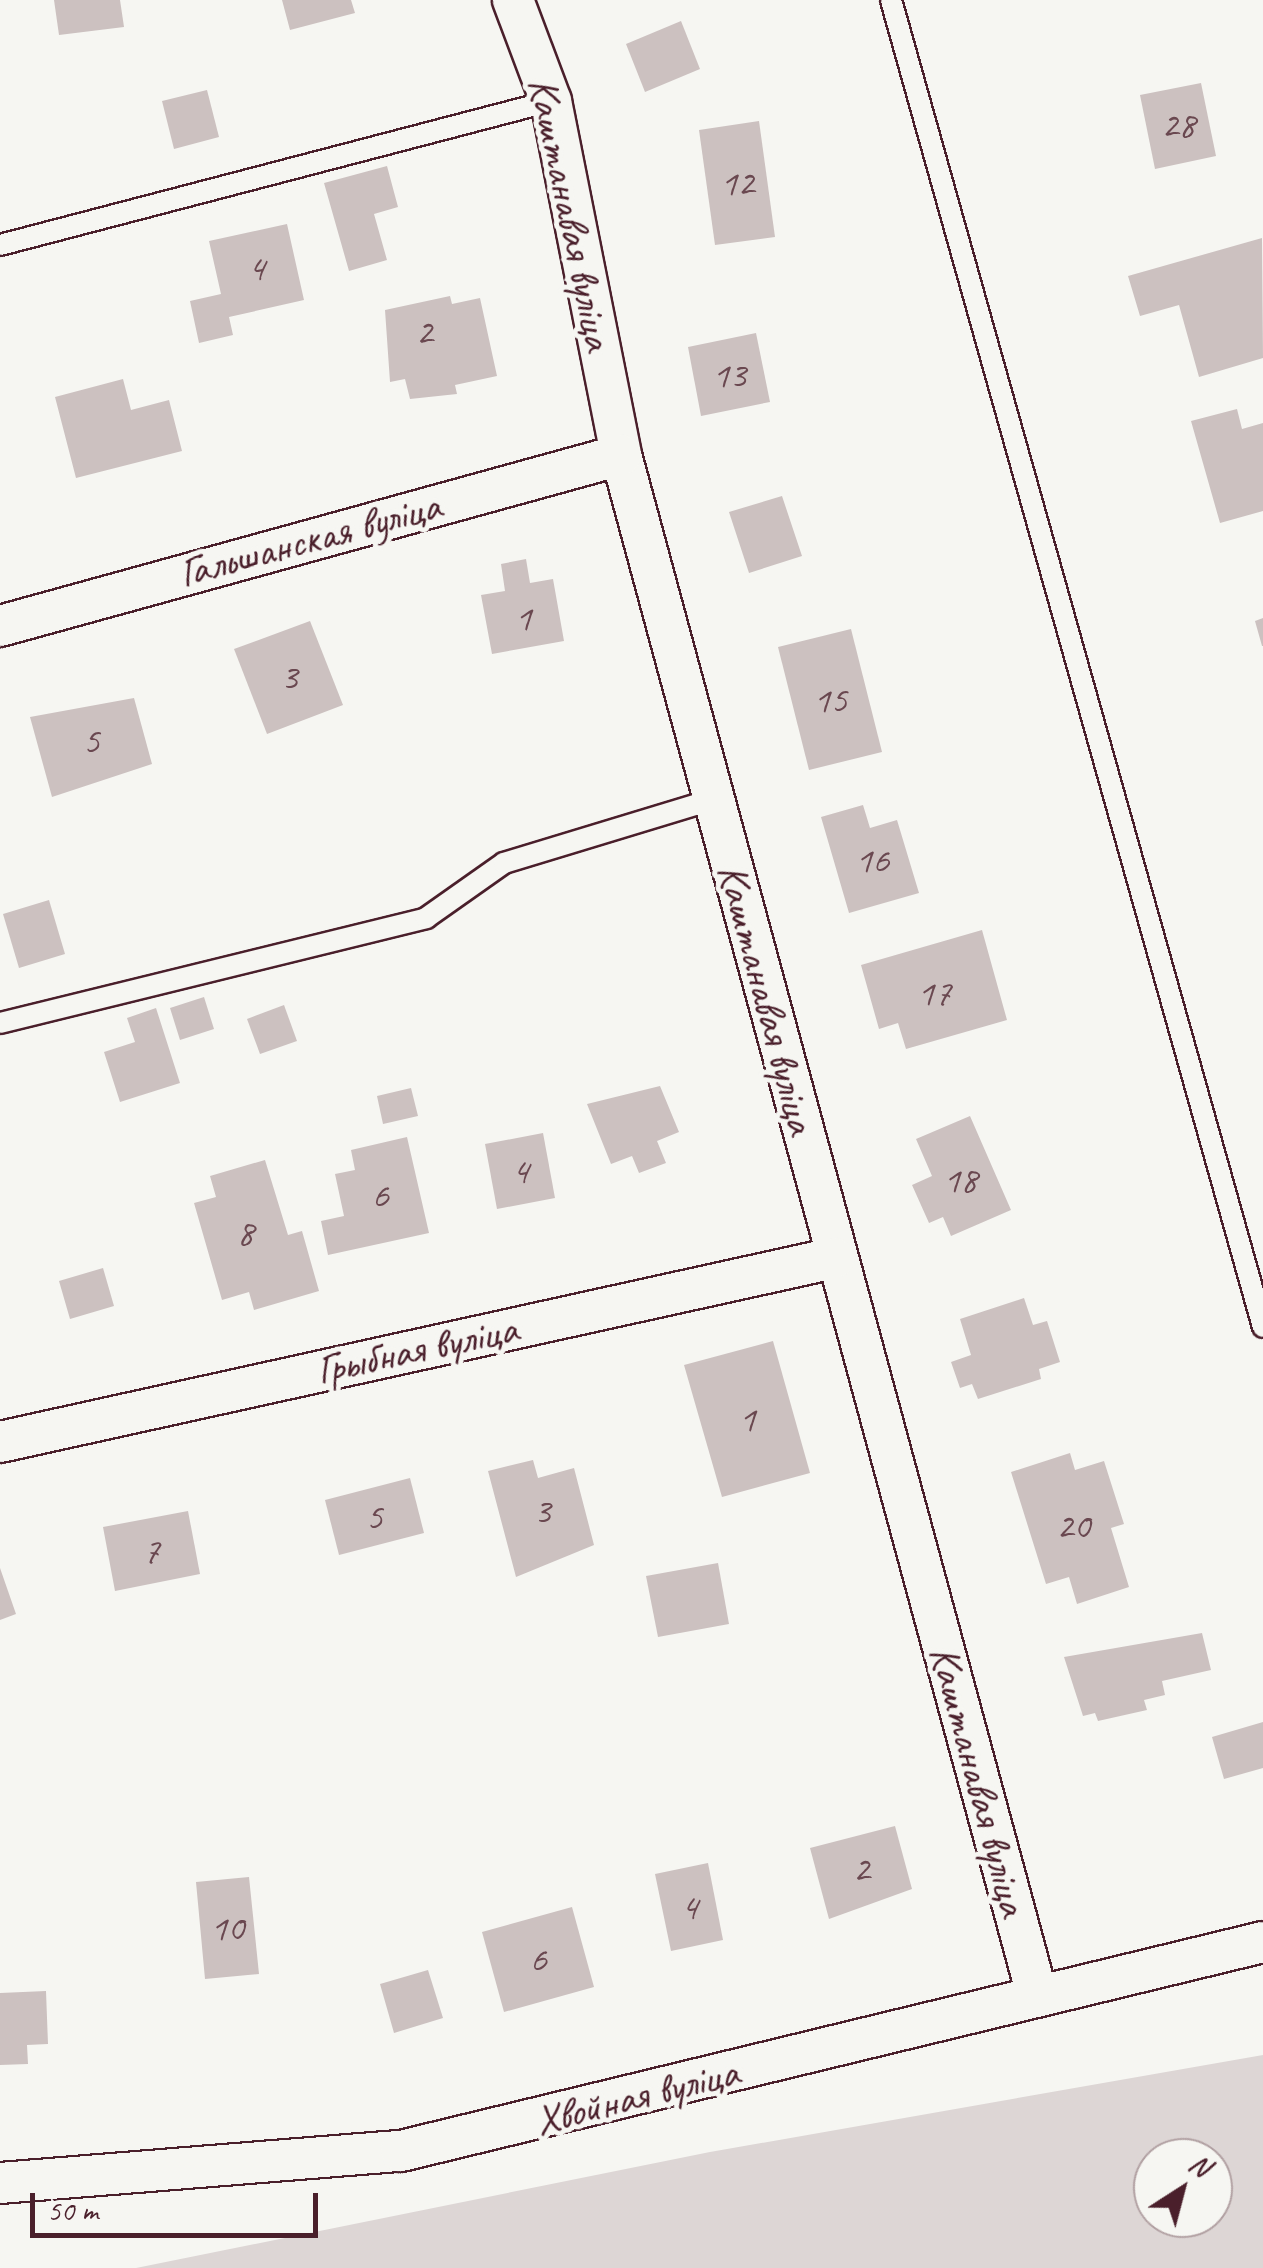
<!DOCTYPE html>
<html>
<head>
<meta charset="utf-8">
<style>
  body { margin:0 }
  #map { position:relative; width:1263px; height:2268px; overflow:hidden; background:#f6f6f2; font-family:Caveat,sans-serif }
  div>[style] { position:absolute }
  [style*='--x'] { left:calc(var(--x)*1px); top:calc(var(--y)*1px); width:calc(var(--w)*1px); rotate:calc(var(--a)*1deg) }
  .green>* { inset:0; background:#ddd6d5 }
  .building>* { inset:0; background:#ccc1c0 }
  .roads { filter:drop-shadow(2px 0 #4a1f2b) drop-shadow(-2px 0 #4a1f2b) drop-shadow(0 2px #4a1f2b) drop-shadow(0 -2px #4a1f2b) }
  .service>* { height:20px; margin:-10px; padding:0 10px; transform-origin:10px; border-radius:10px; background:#f6f6f2 }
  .minor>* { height:40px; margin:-20px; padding:0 20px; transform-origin:20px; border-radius:20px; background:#f6f6f2 }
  span { translate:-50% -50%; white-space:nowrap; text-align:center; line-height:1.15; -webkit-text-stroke:10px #f6f6f2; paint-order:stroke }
  .number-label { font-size:38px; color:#6a4850 }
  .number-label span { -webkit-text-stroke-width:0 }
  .street-label { font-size:42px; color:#4a1f2b }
  .north { position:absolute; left:1133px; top:2138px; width:100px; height:100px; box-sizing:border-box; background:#f6f6f2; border:2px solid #b1a0a2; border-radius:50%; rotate:36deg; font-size:28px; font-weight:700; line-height:40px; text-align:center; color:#4a1f2b }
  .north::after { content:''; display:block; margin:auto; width:35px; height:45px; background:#4a1f2b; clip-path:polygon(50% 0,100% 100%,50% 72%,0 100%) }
  .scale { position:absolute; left:30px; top:2193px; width:288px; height:45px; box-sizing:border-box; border:5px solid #4a1f2b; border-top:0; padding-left:12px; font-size:30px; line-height:35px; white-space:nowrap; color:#4a1f2b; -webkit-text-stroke:8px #f6f6f2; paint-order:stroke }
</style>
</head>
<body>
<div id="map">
  <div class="green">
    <i style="clip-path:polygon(evenodd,1263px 2055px,1263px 2268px,136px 2268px,710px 2152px,1263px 2055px,1153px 2158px,1213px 2158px,1213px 2218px,1153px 2218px,1153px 2158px)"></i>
  </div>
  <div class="building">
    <i style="clip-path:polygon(54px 0,120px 0,124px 27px,59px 35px)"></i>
    <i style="clip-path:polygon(282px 0,351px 0,355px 13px,290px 30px)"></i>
    <i style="clip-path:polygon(681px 21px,700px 69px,645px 92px,626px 44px)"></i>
    <i style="clip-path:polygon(1201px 83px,1216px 156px,1155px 169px,1140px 95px)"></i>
    <i style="clip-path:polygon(207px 90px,219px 137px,174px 149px,162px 101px)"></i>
    <i style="clip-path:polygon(759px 121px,775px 237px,715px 245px,699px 130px)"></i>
    <i style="clip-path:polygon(387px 166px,398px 207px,374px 214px,387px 260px,349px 271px,324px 183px)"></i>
    <i style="clip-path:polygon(287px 224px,304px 300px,229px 317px,233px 335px,199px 343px,190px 301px,221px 294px,209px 241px)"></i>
    <i style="clip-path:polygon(1262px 238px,1263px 358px,1199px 377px,1179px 305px,1140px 316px,1128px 276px)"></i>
    <i style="clip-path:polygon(450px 296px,452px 304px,480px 298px,497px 376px,455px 385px,457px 394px,410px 399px,405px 379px,390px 382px,385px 310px)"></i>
    <i style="clip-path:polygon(756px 333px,770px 402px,701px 416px,688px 347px)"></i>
    <i style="clip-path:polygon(123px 379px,131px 410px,169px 400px,182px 451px,76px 478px,55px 397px)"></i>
    <i style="clip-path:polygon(1237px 409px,1242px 429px,1263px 423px,1263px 511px,1220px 523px,1191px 421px)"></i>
    <i style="clip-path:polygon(782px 496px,802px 556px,749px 573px,729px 512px)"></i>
    <i style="clip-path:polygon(526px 559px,530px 583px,553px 579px,564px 641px,492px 654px,481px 595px,505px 591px,501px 564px)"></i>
    <i style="clip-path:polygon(1263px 618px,1263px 646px,1262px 646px,1255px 621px)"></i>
    <i style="clip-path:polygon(310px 621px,343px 705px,267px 734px,234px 649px)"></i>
    <i style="clip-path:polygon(851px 629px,882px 752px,809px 770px,778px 647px)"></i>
    <i style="clip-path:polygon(134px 698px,152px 764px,52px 797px,30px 717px)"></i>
    <i style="clip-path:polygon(863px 805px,870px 828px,897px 820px,919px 893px,849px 913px,821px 817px)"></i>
    <i style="clip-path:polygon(49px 900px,65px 954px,19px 968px,3px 914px)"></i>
    <i style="clip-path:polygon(982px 930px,1007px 1020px,906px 1049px,898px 1023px,879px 1029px,861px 965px)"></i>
    <i style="clip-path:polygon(204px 997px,214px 1029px,180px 1040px,170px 1008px)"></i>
    <i style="clip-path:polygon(284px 1005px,297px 1041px,260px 1054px,247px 1019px)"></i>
    <i style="clip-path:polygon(156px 1008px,180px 1083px,120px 1102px,104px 1052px,135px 1042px,127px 1018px)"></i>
    <i style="clip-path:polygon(660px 1086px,679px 1132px,657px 1141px,666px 1163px,639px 1173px,632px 1156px,611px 1164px,587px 1104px)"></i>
    <i style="clip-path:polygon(411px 1088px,418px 1116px,383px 1124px,377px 1096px)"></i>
    <i style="clip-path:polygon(970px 1116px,1011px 1210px,951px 1236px,943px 1217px,929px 1223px,912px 1185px,932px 1176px,916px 1139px)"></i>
    <i style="clip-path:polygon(543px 1133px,555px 1198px,497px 1209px,485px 1144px)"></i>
    <i style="clip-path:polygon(407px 1137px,429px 1233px,328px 1255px,321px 1221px,344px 1216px,335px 1174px,355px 1170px,351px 1150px)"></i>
    <i style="clip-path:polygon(265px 1160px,288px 1235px,302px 1231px,319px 1291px,254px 1310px,249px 1292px,222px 1300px,194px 1203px,216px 1197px,210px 1176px)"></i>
    <i style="clip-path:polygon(103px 1268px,114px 1306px,70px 1319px,59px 1281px)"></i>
    <i style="clip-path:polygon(1024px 1298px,1033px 1325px,1047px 1321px,1060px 1362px,1039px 1369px,1041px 1379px,978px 1399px,972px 1384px,960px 1388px,951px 1362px,971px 1355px,960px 1319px)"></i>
    <i style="clip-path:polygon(773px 1341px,810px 1473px,722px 1497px,684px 1365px)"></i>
    <i style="clip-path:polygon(1070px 1453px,1075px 1470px,1104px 1461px,1124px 1524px,1111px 1528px,1129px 1587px,1077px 1604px,1069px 1577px,1046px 1584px,1011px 1472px)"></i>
    <i style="clip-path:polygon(533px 1460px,538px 1478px,574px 1468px,594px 1545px,516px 1577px,488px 1471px)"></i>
    <i style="clip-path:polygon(410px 1478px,424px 1533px,339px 1555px,325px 1500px)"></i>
    <i style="clip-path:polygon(188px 1511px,200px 1574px,115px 1591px,103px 1527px)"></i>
    <i style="clip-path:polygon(718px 1563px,729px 1624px,658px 1637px,646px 1576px)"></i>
    <i style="clip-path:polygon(0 1568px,16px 1614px,0 1620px)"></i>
    <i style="clip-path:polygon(1202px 1633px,1211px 1670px,1162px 1681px,1165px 1695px,1144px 1700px,1147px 1710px,1098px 1721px,1095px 1713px,1083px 1716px,1064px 1657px)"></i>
    <i style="clip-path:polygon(1263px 1722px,1263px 1768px,1224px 1779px,1212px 1737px)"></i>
    <i style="clip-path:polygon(895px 1826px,912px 1889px,829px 1919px,810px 1848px)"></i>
    <i style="clip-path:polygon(708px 1863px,723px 1940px,671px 1951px,655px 1874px)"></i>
    <i style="clip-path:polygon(249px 1877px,259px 1974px,205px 1979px,196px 1882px)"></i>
    <i style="clip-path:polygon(572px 1907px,594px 1987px,504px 2012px,482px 1932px)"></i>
    <i style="clip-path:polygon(428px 1970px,443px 2018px,394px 2033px,380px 1984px)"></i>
    <i style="clip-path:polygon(46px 1991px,48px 2044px,27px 2045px,28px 2064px,0 2065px,0 1993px)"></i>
  </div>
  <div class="roads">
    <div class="service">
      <i style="--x:891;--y:0;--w:1378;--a:74.34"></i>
      <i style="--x:0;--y:245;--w:570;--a:-14.65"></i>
      <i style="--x:0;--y:1023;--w:439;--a:-13.8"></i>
      <i style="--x:426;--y:918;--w:95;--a:-35.2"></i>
      <i style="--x:504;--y:863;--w:220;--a:-16.9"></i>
    </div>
    <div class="minor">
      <i style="--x:513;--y:0;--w:108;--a:69.4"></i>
      <i style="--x:551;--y:101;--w:361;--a:78.8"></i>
      <i style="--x:621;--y:455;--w:1595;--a:74.88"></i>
      <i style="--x:0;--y:626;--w:644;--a:-15.4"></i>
      <i style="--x:0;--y:1442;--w:854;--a:-12.44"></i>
      <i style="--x:0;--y:2183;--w:402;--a:-4.6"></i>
      <i style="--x:401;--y:2151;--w:887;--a:-13.63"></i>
    </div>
  </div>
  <div class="number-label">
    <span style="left:1178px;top:125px">28</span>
    <span style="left:737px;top:183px">12</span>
    <span style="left:256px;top:268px">4</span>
    <span style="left:424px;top:332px">2</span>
    <span style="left:729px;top:375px">13</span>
    <span style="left:523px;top:618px">1</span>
    <span style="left:289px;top:677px">3</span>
    <span style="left:830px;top:700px">15</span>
    <span style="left:91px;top:741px">5</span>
    <span style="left:872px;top:860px">16</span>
    <span style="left:934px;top:993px">17</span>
    <span style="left:520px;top:1171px">4</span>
    <span style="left:960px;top:1180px">18</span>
    <span style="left:380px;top:1195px">6</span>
    <span style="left:245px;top:1233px">8</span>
    <span style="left:747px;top:1419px">1</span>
    <span style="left:542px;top:1511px">3</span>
    <span style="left:374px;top:1517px">5</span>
    <span style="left:1073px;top:1526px">20</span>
    <span style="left:151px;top:1551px">7</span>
    <span style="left:861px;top:1869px">2</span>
    <span style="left:689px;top:1907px">4</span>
    <span style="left:227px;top:1928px">10</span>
    <span style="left:538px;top:1959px">6</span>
  </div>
  <div class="street-label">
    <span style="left:570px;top:214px;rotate:78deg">Каштанавая вуліца</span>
    <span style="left:310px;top:540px;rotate:-15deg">Гальшанская вуліца</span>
    <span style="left:766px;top:999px;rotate:75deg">Каштанавая вуліца</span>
    <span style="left:417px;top:1350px;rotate:-12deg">Грыбная вуліца</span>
    <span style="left:978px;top:1781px;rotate:75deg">Каштанавая вуліца</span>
    <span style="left:637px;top:2097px;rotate:-14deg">Хвойная вуліца</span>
  </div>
  <div class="north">N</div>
  <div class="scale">50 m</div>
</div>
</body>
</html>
